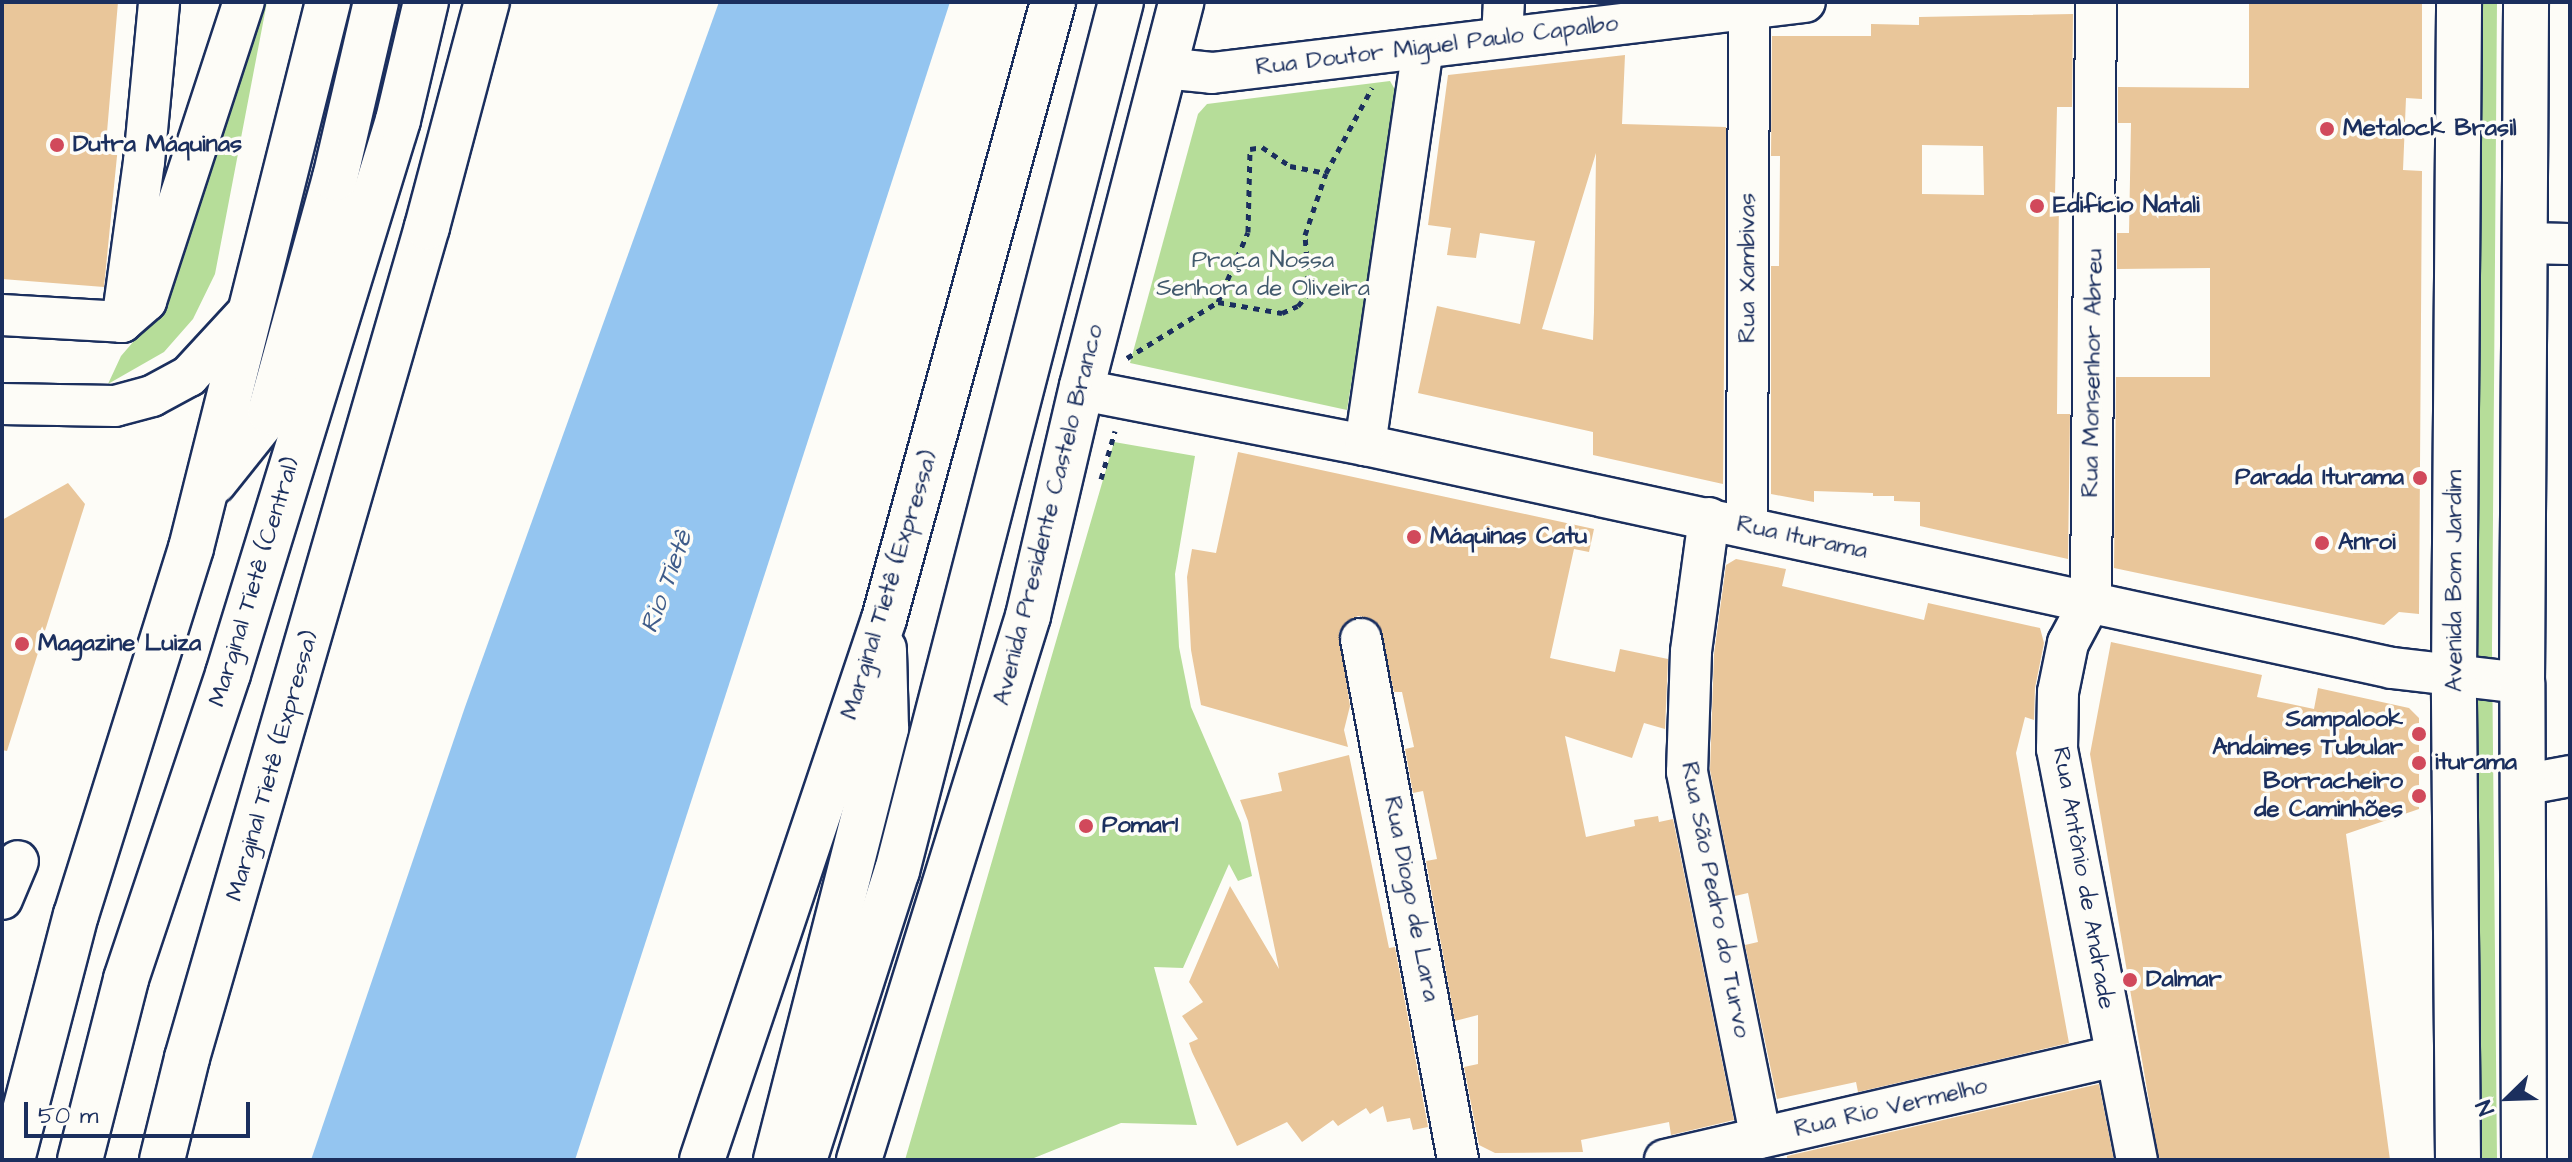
<!DOCTYPE html>
<html>
<head>
<meta charset="utf-8">
<style>
  body { margin:0 }
  #map { position:relative; width:2572px; height:1162px; overflow:hidden; background:#fdfcf7; font-family:"Architects Daughter",sans-serif }
  div>[style] { position:absolute }
  [style*='--x'] { left:calc(var(--x)*1px); top:calc(var(--y)*1px); width:calc(var(--w)*1px); rotate:calc(var(--a)*1deg) }
  .green>* { inset:0; background:#b6dd99 }
  .water>* { inset:0; background:#94c5f0 }
  .building>* { inset:0; background:#e9c69a }
  .path>* { height:5px; margin-top:-2.5px; transform-origin:0; background:repeating-linear-gradient(90deg,#1b2f5e 0 6px,transparent 0 12px) }
  .roads { filter:drop-shadow(2px 0 #1b2f5e) drop-shadow(-2px 0 #1b2f5e) drop-shadow(0 2px #1b2f5e) drop-shadow(0 -2px #1b2f5e) }
  .minor>* { height:40px; margin:-20px; padding:0 20px; transform-origin:20px; border-radius:20px; background:#fdfcf7 }
  .major>* { height:44px; margin:-22px; padding:0 22px; transform-origin:22px; border-radius:22px; background:#fdfcf7 }
  .highway>* { height:44px; margin:-22px; padding:0 22px; transform-origin:22px; border-radius:22px; background:#fdfcf7 }
  .dots>* { width:22px; height:22px; translate:-50% -50%; box-sizing:border-box; border:4px solid #fdfcf7; border-radius:50% }
  span { translate:-50% -50%; white-space:nowrap; text-align:center; line-height:1.15; -webkit-text-stroke:7px #fdfcf7; paint-order:stroke }
  .street-label { font-size:24px; color:#1b2f5e }
  .poi-label { font-size:24px; color:#1b2f5e; font-weight:700 }
  .left { translate:0 -50%; text-align:left }
  .right { translate:-100% -50%; text-align:right }
  .park-label { font-size:24px; color:#425a6d }
  .water-label { font-size:26px; color:#3f5c8a; font-style:italic }
  .frame { position:absolute; inset:0; border:4px solid #1b2f5e; pointer-events:none }
  .north { position:absolute; left:2468px; top:1058px; width:80px; height:80px; -webkit-text-stroke:6px #fdfcf7; paint-order:stroke; rotate:247deg; font-size:22px; font-weight:700; line-height:32px; text-align:center; color:#1b2f5e }
  .north::after { content:''; display:block; margin:auto; width:28px; height:36px; background:#1b2f5e; clip-path:polygon(50% 0,100% 100%,50% 72%,0 100%) }
  .scale { position:absolute; left:24px; top:1102px; width:226px; height:36px; box-sizing:border-box; border:4px solid #1b2f5e; border-top:0; padding-left:10px; font-size:24px; line-height:28px; white-space:nowrap; color:#1b2f5e; -webkit-text-stroke:6px #fdfcf7; paint-order:stroke }
</style>
</head>
<body>
<div id="map">
  <div class="green">
    <i style="clip-path:polygon(249px 2px,267px 2px,215px 274px,193px 319px,164px 352px,108px 384px,121px 356px,146px 327px)"></i>
    <i style="clip-path:polygon(2483px 2px,2497px 2px,2492px 647px,2497px 1160px,2479px 1160px,2474px 678px)"></i>
    <i style="clip-path:polygon(1390px 81px,1398px 95px,1347px 410px,1130px 363px,1198px 114px,1207px 104px)"></i>
    <i style="clip-path:polygon(1114px 442px,1195px 456px,1175px 574px,1179px 647px,1191px 707px,1241px 823px,1252px 876px,1238px 881px,1229px 864px,1183px 968px,1154px 967px,1197px 1125px,1121px 1123px,1029px 1160px,905px 1160px)"></i>
  </div>
  <div class="water">
    <i style="clip-path:polygon(719px 2px,950px 2px,575px 1160px,311px 1160px,465px 707px)"></i>
  </div>
  <div class="building">
    <i style="clip-path:polygon(2px 2px,118px 2px,106px 144px,118px 146px,104px 287px,2px 279px)"></i>
    <i style="clip-path:polygon(2249px 2px,2422px 2px,2422px 99px,2406px 98px,2403px 170px,2422px 171px,2419px 614px,2399px 612px,2384px 625px,2114px 568px,2116px 377px,2210px 377px,2210px 268px,2117px 269px,2117px 233px,2129px 233px,2131px 123px,2118px 123px,2118px 87px,2249px 88px)"></i>
    <i style="clip-path:polygon(evenodd,2073px 14px,2072px 107px,2057px 107px,2055px 196px,2059px 196px,2057px 414px,2070px 414px,2068px 559px,1920px 526px,1920px 502px,1894px 501px,1894px 496px,1873px 496px,1873px 493px,1814px 491px,1814px 502px,1771px 494px,1771px 266px,1779px 266px,1780px 156px,1771px 156px,1772px 36px,1871px 36px,1871px 24px,1919px 25px,1919px 17px,2073px 14px,1922px 145px,1983px 146px,1984px 195px,1922px 194px,1922px 145px)"></i>
    <i style="clip-path:polygon(evenodd,1625px 55px,1622px 124px,1726px 127px,1723px 484px,1593px 455px,1593px 432px,1418px 393px,1437px 306px,1520px 324px,1535px 241px,1480px 233px,1476px 258px,1447px 255px,1451px 228px,1428px 225px,1448px 75px,1625px 55px,1596px 153px,1594px 312px,1593px 340px,1542px 329px,1596px 153px)"></i>
    <i style="clip-path:polygon(1238px 452px,1594px 529px,1589px 552px,1574px 549px,1550px 658px,1615px 672px,1620px 649px,1668px 659px,1665px 729px,1644px 723px,1632px 758px,1565px 736px,1586px 837px,1635px 826px,1634px 820px,1658px 816px,1659px 822px,1673px 819px,1734px 1120px,1671px 1135px,1669px 1122px,1581px 1140px,1583px 1152px,1495px 1153px,1479px 1145px,1464px 1067px,1478px 1064px,1478px 1015px,1455px 1021px,1426px 861px,1437px 859px,1423px 791px,1413px 793px,1405px 749px,1414px 747px,1402px 692px,1394px 692px,1379px 625px,1369px 618px,1358px 616px,1346px 622px,1339px 632px,1350px 706px,1344px 730px,1348px 747px,1201px 705px,1191px 650px,1187px 577px,1192px 549px,1216px 553px)"></i>
    <i style="clip-path:polygon(68px 483px,85px 504px,7px 751px,2px 750px,2px 520px)"></i>
    <i style="clip-path:polygon(1736px 559px,1786px 569px,1782px 586px,1924px 620px,1928px 603px,2040px 628px,2044px 643px,2035px 688px,2034px 720px,2025px 717px,2016px 753px,2069px 1043px,1858px 1092px,1856px 1082px,1777px 1099px,1745px 945px,1758px 942px,1748px 893px,1735px 896px,1710px 770px,1714px 654px,1726px 565px)"></i>
    <i style="clip-path:polygon(2111px 642px,2262px 675px,2257px 697px,2314px 709px,2318px 688px,2409px 708px,2419px 718px,2419px 809px,2346px 834px,2390px 1160px,2159px 1160px,2090px 754px)"></i>
    <i style="clip-path:polygon(1349px 755px,1389px 948px,1395px 947px,1428px 1127px,1413px 1130px,1410px 1118px,1387px 1122px,1383px 1106px,1370px 1114px,1366px 1108px,1338px 1126px,1333px 1120px,1302px 1142px,1287px 1122px,1237px 1146px,1192px 1052px,1189px 1043px,1198px 1039px,1182px 1016px,1203px 1002px,1189px 982px,1230px 886px,1279px 969px,1248px 821px,1240px 800px,1282px 791px,1278px 773px)"></i>
    <i style="clip-path:polygon(2099px 1084px,2114px 1160px,1787px 1160px,1787px 1156px)"></i>
  </div>
  <div class="path">
    <i style="--x:1218;--y:302;--w:76;--a:-66.8"></i>
    <i style="--x:1248;--y:232;--w:83;--a:-88.6"></i>
    <i style="--x:1250;--y:149;--w:12;--a:-9"></i>
    <i style="--x:1262;--y:147;--w:34;--a:34"></i>
    <i style="--x:1290;--y:166;--w:37;--a:11"></i>
    <i style="--x:1127;--y:358;--w:107;--a:-31.6"></i>
    <i style="--x:1218;--y:302;--w:65;--a:9.8"></i>
    <i style="--x:1282;--y:313;--w:17;--a:-24"></i>
    <i style="--x:1298;--y:306;--w:17;--a:-50"></i>
    <i style="--x:1309;--y:293;--w:58;--a:-93.9"></i>
    <i style="--x:1305;--y:235;--w:65;--a:-71.3"></i>
    <i style="--x:1326;--y:173;--w:97;--a:-61.6"></i>
    <i style="--x:1101;--y:479;--w:50;--a:-73.7"></i>
  </div>
  <div class="roads">
    <div class="minor">
      <i style="--x:2096;--y:2;--w:598;--a:90.48"></i>
      <i style="--x:2091;--y:600;--w:49;--a:118.1"></i>
      <i style="--x:2068;--y:643;--w:50;--a:101.5"></i>
      <i style="--x:2058;--y:692;--w:57;--a:91"></i>
      <i style="--x:2057;--y:749;--w:419;--a:79"></i>
      <i style="--x:1502;--y:38;--w:36;--a:-87"></i>
      <i style="--x:1164;--y:68;--w:48;--a:5.9"></i>
      <i style="--x:1212;--y:73;--w:597;--a:-6.83"></i>
      <i style="--x:2525;--y:243;--w:45;--a:1.3"></i>
      <i style="--x:2;--y:315;--w:120;--a:3.3"></i>
      <i style="--x:122;--y:322;--w:32;--a:-41"></i>
      <i style="--x:146;--y:301;--w:315;--a:-71.9"></i>
      <i style="--x:122;--y:322;--w:162;--a:-82.2"></i>
      <i style="--x:144;--y:162;--w:161;--a:-84.6"></i>
      <i style="--x:1082;--y:390;--w:288;--a:11"></i>
      <i style="--x:1365;--y:445;--w:1051;--a:12.25"></i>
      <i style="--x:2392;--y:668;--w:131;--a:6.6"></i>
      <i style="--x:2;--y:404;--w:113;--a:1"></i>
      <i style="--x:115;--y:406;--w:38;--a:-15"></i>
      <i style="--x:152;--y:396;--w:42;--a:-28.4"></i>
      <i style="--x:189;--y:376;--w:88;--a:-47.3"></i>
      <i style="--x:1365;--y:445;--w:401;--a:-81.7"></i>
      <i style="--x:1709;--y:518;--w:135;--a:97.7"></i>
      <i style="--x:1691;--y:652;--w:120;--a:91.9"></i>
      <i style="--x:1687;--y:772;--w:373;--a:78.6"></i>
      <i style="--x:1747;--y:526;--w:517;--a:-89.78"></i>
      <i style="--x:1361;--y:639;--w:530;--a:79.45"></i>
      <i style="--x:2522;--y:785;--w:49;--a:-10.6"></i>
      <i style="--x:2;--y:899;--w:41;--a:-67.2"></i>
      <i style="--x:1665;--y:1160;--w:463;--a:-13"></i>
    </div>
    <div class="major">
      <i style="--x:2458;--y:1160;--w:484;--a:-90.5"></i>
      <i style="--x:2454;--y:676;--w:674;--a:-89.57"></i>
      <i style="--x:2524;--y:1160;--w:477;--a:-90.2"></i>
      <i style="--x:2522;--y:683;--w:681;--a:-89.66"></i>
    </div>
    <div class="highway">
      <i style="--x:214;--y:482;--w:90;--a:-51.3"></i>
      <i style="--x:270;--y:412;--w:243;--a:-74.5"></i>
      <i style="--x:335;--y:178;--w:181;--a:-76.9"></i>
      <i style="--x:12;--y:1160;--w:253;--a:-75.4"></i>
      <i style="--x:76;--y:915;--w:385;--a:-72.6"></i>
      <i style="--x:191;--y:548;--w:563;--a:-75.91"></i>
      <i style="--x:80;--y:1160;--w:187;--a:-75.7"></i>
      <i style="--x:126;--y:979;--w:322;--a:-71.5"></i>
      <i style="--x:228;--y:674;--w:579;--a:-72.94"></i>
      <i style="--x:398;--y:120;--w:121;--a:-76.7"></i>
      <i style="--x:162;--y:1160;--w:105;--a:-76.2"></i>
      <i style="--x:187;--y:1058;--w:865;--a:-73.89"></i>
      <i style="--x:427;--y:227;--w:233;--a:-75.1"></i>
      <i style="--x:702;--y:1160;--w:571;--a:-71.41"></i>
      <i style="--x:884;--y:619;--w:640;--a:-74.68"></i>
      <i style="--x:776;--y:1160;--w:446;--a:-75.7"></i>
      <i style="--x:886;--y:728;--w:79;--a:-91.5"></i>
      <i style="--x:804;--y:1160;--w:304;--a:-72.2"></i>
      <i style="--x:897;--y:871;--w:897;--a:-75.55"></i>
      <i style="--x:859;--y:1160;--w:570;--a:-72.74"></i>
      <i style="--x:1028;--y:616;--w:236;--a:-76.8"></i>
      <i style="--x:1082;--y:386;--w:397;--a:-75.5"></i>
    </div>
  </div>
  <div class="dots">
    <i style="left:2327px;top:129px;background:#d1495b"></i>
    <i style="left:57px;top:145px;background:#d1495b"></i>
    <i style="left:2037px;top:206px;background:#d1495b"></i>
    <i style="left:2420px;top:478px;background:#d1495b"></i>
    <i style="left:1414px;top:537px;background:#d1495b"></i>
    <i style="left:2322px;top:543px;background:#d1495b"></i>
    <i style="left:22px;top:644px;background:#d1495b"></i>
    <i style="left:2419px;top:734px;background:#d1495b"></i>
    <i style="left:2419px;top:763px;background:#d1495b"></i>
    <i style="left:2419px;top:796px;background:#d1495b"></i>
    <i style="left:1086px;top:826px;background:#d1495b"></i>
    <i style="left:2130px;top:980px;background:#d1495b"></i>
  </div>
  <div class="street-label">
    <span style="left:1437px;top:46px;rotate:-7deg">Rua Doutor Miguel Paulo Capalbo</span>
    <span style="left:1748px;top:268px;rotate:-90deg">Rua Xambivas</span>
    <span style="left:2093px;top:373px;rotate:-89deg">Rua Monsenhor Abreu</span>
    <span style="left:1049px;top:515px;rotate:-76deg">Avenida Presidente Castelo Branco</span>
    <span style="left:1802px;top:538px;rotate:12deg">Rua Iturama</span>
    <span style="left:2455px;top:581px;rotate:-90deg">Avenida Bom Jardim</span>
    <span style="left:255px;top:582px;rotate:-73deg">Marginal Tietê (Central)</span>
    <span style="left:890px;top:585px;rotate:-73deg">Marginal Tietê (Expressa)</span>
    <span style="left:273px;top:766px;rotate:-74deg">Marginal Tietê (Expressa)</span>
    <span style="left:2083px;top:878px;rotate:80deg">Rua Antônio de Andrade</span>
    <span style="left:1411px;top:899px;rotate:79deg">Rua Diogo de Lara</span>
    <span style="left:1715px;top:900px;rotate:79deg">Rua São Pedro do Turvo</span>
    <span style="left:1891px;top:1108px;rotate:-13deg">Rua Rio Vermelho</span>
  </div>
  <div class="poi-label">
    <span class="left" style="left:2343px;top:129px">Metalock Brasil</span>
    <span class="left" style="left:73px;top:145px">Dutra Máquinas</span>
    <span class="left" style="left:2053px;top:206px">Edifício Natali</span>
    <span class="right" style="left:2404px;top:478px">Parada Iturama</span>
    <span class="left" style="left:1430px;top:537px">Máquinas Catu</span>
    <span class="left" style="left:2338px;top:543px">Anroi</span>
    <span class="left" style="left:38px;top:644px">Magazine Luiza</span>
    <span class="right" style="left:2403px;top:734px">Sampalook<br>Andaimes Tubular</span>
    <span class="left" style="left:2435px;top:763px">iturama</span>
    <span class="right" style="left:2403px;top:796px">Borracheiro<br>de Caminhões</span>
    <span class="left" style="left:1102px;top:826px">Pomar1</span>
    <span class="left" style="left:2146px;top:980px">Dalmar</span>
  </div>
  <div class="park-label">
    <span style="left:1263px;top:275px">Praça Nossa<br>Senhora de Oliveira</span>
  </div>
  <div class="water-label">
    <span style="left:667px;top:582px;rotate:-70deg">Rio Tietê</span>
  </div>
  <div class="frame"></div>
  <div class="north">N</div>
  <div class="scale">50 m</div>
</div>
</body>
</html>
